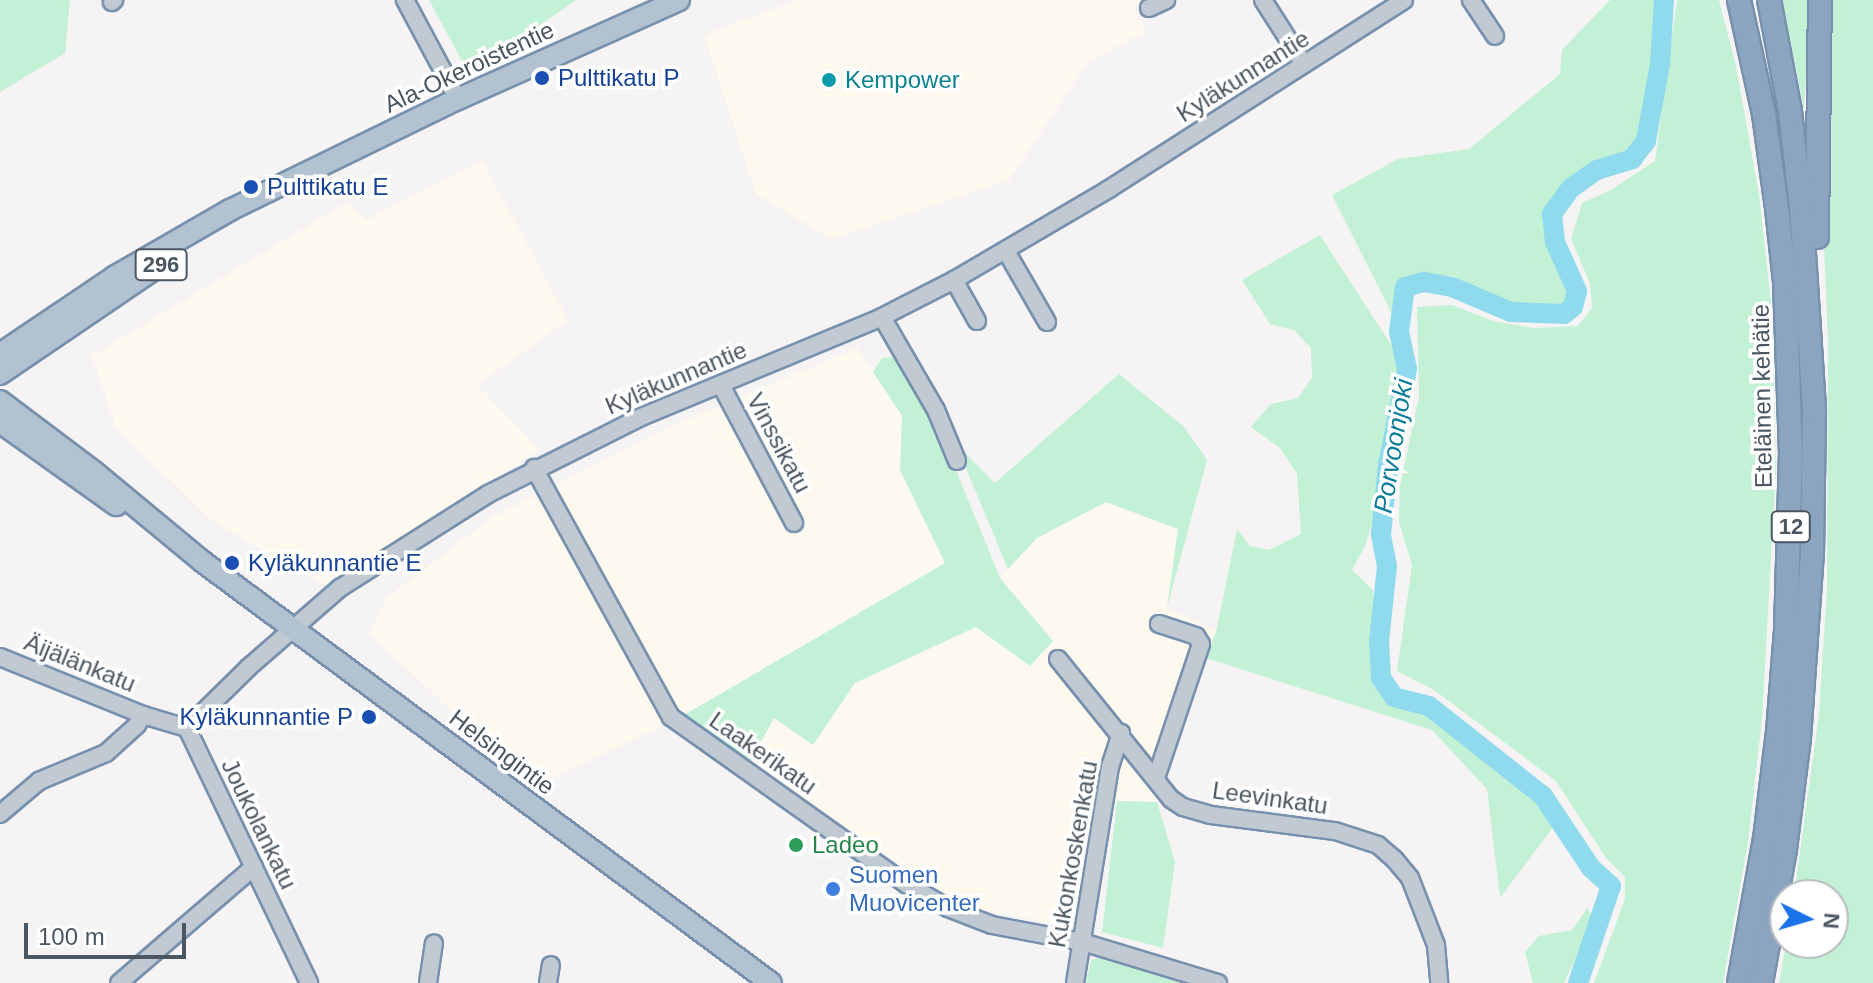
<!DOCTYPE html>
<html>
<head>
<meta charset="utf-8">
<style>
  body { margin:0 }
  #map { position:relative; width:1873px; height:983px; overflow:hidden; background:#f5f3f3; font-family:Helvetica,sans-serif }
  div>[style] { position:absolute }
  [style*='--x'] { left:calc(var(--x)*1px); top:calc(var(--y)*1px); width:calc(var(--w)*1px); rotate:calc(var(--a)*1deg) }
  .commercial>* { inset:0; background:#fdf9ef }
  .green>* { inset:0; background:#c3f1d5 }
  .river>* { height:20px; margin:-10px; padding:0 10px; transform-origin:10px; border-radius:10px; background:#90daee }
  .roads { filter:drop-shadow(2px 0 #7690ad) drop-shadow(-2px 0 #7690ad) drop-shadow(0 2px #7690ad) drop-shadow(0 -2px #7690ad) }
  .minor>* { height:16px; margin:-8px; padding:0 8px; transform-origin:8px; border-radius:8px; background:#c1cad2 }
  .major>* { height:20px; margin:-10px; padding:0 10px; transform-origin:10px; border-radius:10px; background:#b3c2d1 }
  .highway>* { height:22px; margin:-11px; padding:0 11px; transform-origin:11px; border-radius:11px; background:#8ba5c1 }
  .dots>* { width:22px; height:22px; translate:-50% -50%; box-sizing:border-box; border:4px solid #fff; border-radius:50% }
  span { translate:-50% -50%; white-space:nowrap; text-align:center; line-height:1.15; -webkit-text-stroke:7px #fff; paint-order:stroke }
  .shield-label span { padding:2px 6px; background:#fff; border:2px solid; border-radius:6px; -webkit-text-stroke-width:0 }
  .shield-label { font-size:22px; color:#4a5661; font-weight:700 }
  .street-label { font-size:24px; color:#4a5661 }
  .transit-label { font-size:24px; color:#164399 }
  .left { translate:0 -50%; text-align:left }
  .right { translate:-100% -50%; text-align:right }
  .culture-label { font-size:24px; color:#0d838f }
  .leisure-label { font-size:24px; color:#27864d }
  .shop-label { font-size:24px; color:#366cbe }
  .water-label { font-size:26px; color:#0c7c9b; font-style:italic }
  .north { position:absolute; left:1769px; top:879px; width:80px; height:80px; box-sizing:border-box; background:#fff; border:2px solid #b7bbc0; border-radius:50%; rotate:95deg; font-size:22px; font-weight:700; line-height:32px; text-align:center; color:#4a5661 }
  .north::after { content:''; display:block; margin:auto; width:28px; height:36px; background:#1a73e8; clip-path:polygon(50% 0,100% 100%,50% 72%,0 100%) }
  .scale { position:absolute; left:24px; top:923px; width:162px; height:36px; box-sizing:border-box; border:4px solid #4a5661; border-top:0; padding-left:10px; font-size:24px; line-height:28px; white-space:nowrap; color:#4a5661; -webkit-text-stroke:6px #fff; paint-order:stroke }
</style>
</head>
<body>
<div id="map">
  <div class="commercial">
    <i style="clip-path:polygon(798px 0,1147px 0,1133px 7px,1146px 31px,1088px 62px,1009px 180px,831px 239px,756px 194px,704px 35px)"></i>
    <i style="clip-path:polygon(482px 161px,568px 320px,477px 385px,540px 450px,326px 586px,211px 520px,116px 427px,92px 356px,348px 202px,366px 220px)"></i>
    <i style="clip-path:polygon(857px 348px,902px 416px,900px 470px,945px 563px,684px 715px,547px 781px,471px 729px,369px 633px,389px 596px,491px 518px,665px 429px)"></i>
    <i style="clip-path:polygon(1106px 502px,1178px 529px,1167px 608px,1216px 632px,1157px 802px,1086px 800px,1060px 925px,962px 906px,750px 762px,774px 718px,813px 745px,855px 683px,976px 627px,1029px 665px,1053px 641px,1000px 578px,1037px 538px)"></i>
  </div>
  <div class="green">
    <i style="clip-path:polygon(0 0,70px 0,65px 53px,0 92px)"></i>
    <i style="clip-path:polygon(429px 0,576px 0,511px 45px,462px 61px)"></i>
    <i style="clip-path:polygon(1610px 0,1657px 0,1655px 63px,1639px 138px,1625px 153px,1595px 164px,1568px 183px,1547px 209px,1549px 245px,1571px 293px,1567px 301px,1561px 305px,1509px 303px,1487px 296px,1454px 276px,1419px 274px,1402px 278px,1398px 289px,1397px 324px,1332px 195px,1398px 159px,1469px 149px,1560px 74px,1562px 50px)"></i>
    <i style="clip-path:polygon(1677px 0,1719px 0,1736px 66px,1759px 194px,1772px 311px,1776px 471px,1762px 719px,1748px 842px,1723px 983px,1594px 983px,1625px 899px,1625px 877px,1606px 858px,1556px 781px,1434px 690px,1397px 671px,1412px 565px,1399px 522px,1400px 486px,1419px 396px,1417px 307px,1452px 305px,1493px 321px,1534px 328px,1578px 326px,1592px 308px,1590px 283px,1571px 239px,1582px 203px,1611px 190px,1655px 161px)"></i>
    <i style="clip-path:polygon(1782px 0,1810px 0,1804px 110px,1797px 73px)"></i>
    <i style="clip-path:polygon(1827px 0,1873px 0,1873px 983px,1779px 983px,1786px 943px,1833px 943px,1833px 895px,1794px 895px,1819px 714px,1827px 588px,1828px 341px,1821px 170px)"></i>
    <i style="clip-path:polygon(1320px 235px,1399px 357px,1373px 520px,1365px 546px,1352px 570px,1373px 590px,1372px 680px,1389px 704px,1420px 710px,1522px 786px,1554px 826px,1500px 898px,1487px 789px,1432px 730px,1206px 658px,1216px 632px,1237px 529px,1250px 546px,1269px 550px,1301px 534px,1297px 474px,1280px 448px,1251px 427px,1271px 404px,1298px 398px,1312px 378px,1311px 348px,1294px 330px,1270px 324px,1242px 280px)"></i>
    <i style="clip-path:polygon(897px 357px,951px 458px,1000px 578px,1053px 641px,1030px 666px,976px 627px,855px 683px,813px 745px,774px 718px,750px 762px,684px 715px,945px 563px,900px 470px,902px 416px,873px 372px,882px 358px)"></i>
    <i style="clip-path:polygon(1119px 374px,1184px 427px,1207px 460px,1167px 608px,1178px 529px,1106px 502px,1037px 538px,1008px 569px,963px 461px,962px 450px,995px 483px)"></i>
    <i style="clip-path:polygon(1117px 801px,1157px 802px,1175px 862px,1163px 948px,1102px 932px)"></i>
    <i style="clip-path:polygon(1588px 907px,1593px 922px,1564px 983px,1533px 983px,1525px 952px,1539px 936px,1572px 930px)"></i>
    <i style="clip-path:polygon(1102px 957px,1186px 983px,1086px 983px,1091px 960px)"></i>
  </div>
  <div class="river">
    <i style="--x:1578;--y:983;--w:102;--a:-71.2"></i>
    <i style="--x:1611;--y:886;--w:27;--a:-138"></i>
    <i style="--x:1591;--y:868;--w:87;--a:-123.7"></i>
    <i style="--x:1543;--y:796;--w:145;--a:-141.7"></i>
    <i style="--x:1429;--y:706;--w:36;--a:-166"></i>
    <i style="--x:1394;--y:697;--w:23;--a:-124"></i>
    <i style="--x:1381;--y:678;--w:37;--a:-93"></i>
    <i style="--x:1379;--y:641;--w:75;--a:-83.9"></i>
    <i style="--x:1387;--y:566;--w:33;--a:-101"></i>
    <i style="--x:1381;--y:534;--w:69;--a:-84.2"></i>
    <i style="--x:1388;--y:465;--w:98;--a:-78.8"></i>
    <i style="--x:1407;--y:369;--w:38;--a:-102"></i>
    <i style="--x:1399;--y:332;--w:45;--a:-82.4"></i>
    <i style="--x:1405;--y:287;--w:20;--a:-15"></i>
    <i style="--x:1424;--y:282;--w:28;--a:10"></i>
    <i style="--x:1452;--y:287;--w:64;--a:23"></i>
    <i style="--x:1511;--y:312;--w:53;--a:2.2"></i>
    <i style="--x:1564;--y:314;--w:11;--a:-38"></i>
    <i style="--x:1573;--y:307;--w:16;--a:-76"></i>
    <i style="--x:1577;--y:291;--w:54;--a:-114.2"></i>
    <i style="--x:1555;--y:242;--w:28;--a:-96"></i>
    <i style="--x:1552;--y:214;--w:32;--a:-54"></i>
    <i style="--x:1571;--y:188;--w:32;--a:-35"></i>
    <i style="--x:1597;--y:170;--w:37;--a:-17"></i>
    <i style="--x:1632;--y:159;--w:23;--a:-52"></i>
    <i style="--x:1646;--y:141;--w:78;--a:-79.7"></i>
    <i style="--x:1660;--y:64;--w:64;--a:-86.4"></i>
  </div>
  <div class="roads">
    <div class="minor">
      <i style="--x:405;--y:0;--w:112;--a:61.8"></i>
      <i style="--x:1263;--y:0;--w:76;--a:57.4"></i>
      <i style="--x:1471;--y:0;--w:43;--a:56.3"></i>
      <i style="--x:112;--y:2;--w:3;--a:-45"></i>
      <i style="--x:1149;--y:8;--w:19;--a:-25"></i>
      <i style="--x:1006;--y:251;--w:82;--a:60"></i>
      <i style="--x:954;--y:280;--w:47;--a:60.7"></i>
      <i style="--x:882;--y:317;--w:108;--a:59.9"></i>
      <i style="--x:936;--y:410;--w:55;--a:67.6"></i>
      <i style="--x:721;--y:385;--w:156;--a:62.1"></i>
      <i style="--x:534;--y:468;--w:284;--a:61.2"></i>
      <i style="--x:671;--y:717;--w:288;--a:35.4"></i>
      <i style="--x:906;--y:884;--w:48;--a:29.7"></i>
      <i style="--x:948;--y:908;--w:47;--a:21.1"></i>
      <i style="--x:992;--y:925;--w:92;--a:10.7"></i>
      <i style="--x:1082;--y:942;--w:142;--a:16.8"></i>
      <i style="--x:0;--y:657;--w:154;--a:22.1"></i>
      <i style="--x:1058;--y:659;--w:180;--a:51.1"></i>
      <i style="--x:1171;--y:799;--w:14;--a:34"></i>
      <i style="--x:1183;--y:807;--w:29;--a:16"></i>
      <i style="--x:1211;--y:815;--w:125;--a:7.4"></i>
      <i style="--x:1335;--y:831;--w:45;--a:18"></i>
      <i style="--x:1378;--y:845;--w:23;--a:41"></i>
      <i style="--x:1395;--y:860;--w:23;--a:50"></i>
      <i style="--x:1410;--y:878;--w:72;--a:68.8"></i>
      <i style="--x:1436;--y:945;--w:38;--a:85"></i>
      <i style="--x:187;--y:728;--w:87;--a:-44.5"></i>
      <i style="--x:249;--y:667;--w:121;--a:-41"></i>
      <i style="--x:340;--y:588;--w:175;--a:-32.4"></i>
      <i style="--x:488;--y:494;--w:171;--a:-26.7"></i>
      <i style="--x:641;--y:417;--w:261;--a:-22.5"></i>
      <i style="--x:882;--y:317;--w:81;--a:-27.2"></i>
      <i style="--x:954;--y:280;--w:180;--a:-30.4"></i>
      <i style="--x:1109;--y:189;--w:350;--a:-32.6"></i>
      <i style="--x:187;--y:728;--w:283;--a:64.4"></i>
      <i style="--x:1156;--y:778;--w:141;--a:-71.4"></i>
      <i style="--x:1201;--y:644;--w:9;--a:-122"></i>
      <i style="--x:1196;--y:636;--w:39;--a:-162"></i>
      <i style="--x:0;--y:814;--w:51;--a:-40.2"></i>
      <i style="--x:39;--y:781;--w:73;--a:-22.7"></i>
      <i style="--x:106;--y:753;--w:42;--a:-42.1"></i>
      <i style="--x:137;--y:725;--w:12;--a:-59"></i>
      <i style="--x:143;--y:715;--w:46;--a:16.5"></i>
      <i style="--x:119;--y:983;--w:178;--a:-40.7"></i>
      <i style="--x:428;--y:983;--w:40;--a:-81.5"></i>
      <i style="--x:548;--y:983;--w:18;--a:-81"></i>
      <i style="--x:1075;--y:983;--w:219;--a:-80.8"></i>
      <i style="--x:1110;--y:767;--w:36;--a:-72"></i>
    </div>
    <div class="major">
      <i style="--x:0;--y:354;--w:138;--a:-34"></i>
      <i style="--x:114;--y:277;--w:134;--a:-30"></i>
      <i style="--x:230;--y:210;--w:254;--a:-26"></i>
      <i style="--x:458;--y:99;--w:242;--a:-24.1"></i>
      <i style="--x:0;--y:374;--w:192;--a:-34.2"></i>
      <i style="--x:0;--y:401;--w:116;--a:37"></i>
      <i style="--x:93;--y:471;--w:143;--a:39.6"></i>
      <i style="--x:203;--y:562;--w:707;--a:36.55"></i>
      <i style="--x:0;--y:422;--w:143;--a:35.6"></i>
    </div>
    <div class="highway">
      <i style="--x:1817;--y:237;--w:237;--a:-89.3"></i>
      <i style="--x:1739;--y:983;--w:146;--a:-79.8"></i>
      <i style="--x:1765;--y:839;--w:108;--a:-83.1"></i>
      <i style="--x:1778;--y:732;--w:101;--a:-85.5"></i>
      <i style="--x:1786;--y:631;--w:177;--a:-88.4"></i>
      <i style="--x:1791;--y:454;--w:172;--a:-92"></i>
      <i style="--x:1785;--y:282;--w:74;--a:-96.2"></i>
      <i style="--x:1777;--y:208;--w:95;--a:-97.9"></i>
      <i style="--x:1764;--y:114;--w:117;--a:-102.4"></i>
      <i style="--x:1761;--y:983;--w:136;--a:-79.8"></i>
      <i style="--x:1785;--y:849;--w:112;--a:-82.8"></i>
      <i style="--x:1799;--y:738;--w:184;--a:-86"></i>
      <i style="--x:1812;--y:554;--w:146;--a:-89.2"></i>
      <i style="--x:1814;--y:408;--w:200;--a:-93.7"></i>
      <i style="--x:1801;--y:208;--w:98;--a:-96.5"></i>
      <i style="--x:1790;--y:111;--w:113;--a:-100.7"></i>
    </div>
  </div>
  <div class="dots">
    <i style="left:542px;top:78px;background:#1a4fb4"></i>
    <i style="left:829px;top:80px;background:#0f9aa8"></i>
    <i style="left:251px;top:187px;background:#1a4fb4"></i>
    <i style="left:232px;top:563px;background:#1a4fb4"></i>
    <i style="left:369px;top:717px;background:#1a4fb4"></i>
    <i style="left:796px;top:845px;background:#2e9e5b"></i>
    <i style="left:833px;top:889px;background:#3f7fe0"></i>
  </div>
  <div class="shield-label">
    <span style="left:161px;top:265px">296</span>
    <span style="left:1791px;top:527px">12</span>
  </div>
  <div class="street-label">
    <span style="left:469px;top:67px;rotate:-25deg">Ala-Okeroistentie</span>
    <span style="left:1243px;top:76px;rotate:-32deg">Kyläkunnantie</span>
    <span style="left:676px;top:378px;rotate:-23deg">Kyläkunnantie</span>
    <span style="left:1762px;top:396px;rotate:-91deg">Eteläinen kehätie</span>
    <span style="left:779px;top:443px;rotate:62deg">Vinssikatu</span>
    <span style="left:80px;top:663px;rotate:22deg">Äijälänkatu</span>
    <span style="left:502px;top:752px;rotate:37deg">Helsingintie</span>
    <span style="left:763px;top:753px;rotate:35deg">Laakerikatu</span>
    <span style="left:1270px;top:798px;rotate:8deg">Leevinkatu</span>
    <span style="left:259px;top:824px;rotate:64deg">Joukolankatu</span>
    <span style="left:1073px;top:854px;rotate:-80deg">Kukonkoskenkatu</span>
  </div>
  <div class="transit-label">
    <span class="left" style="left:558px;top:78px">Pulttikatu P</span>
    <span class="left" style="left:267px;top:187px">Pulttikatu E</span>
    <span class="left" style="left:248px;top:563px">Kyläkunnantie E</span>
    <span class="right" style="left:353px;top:717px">Kyläkunnantie P</span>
  </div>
  <div class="culture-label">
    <span class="left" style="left:845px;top:80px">Kempower</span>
  </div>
  <div class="leisure-label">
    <span class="left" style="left:812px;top:845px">Ladeo</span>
  </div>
  <div class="shop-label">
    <span class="left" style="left:849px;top:889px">Suomen<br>Muovicenter</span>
  </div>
  <div class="water-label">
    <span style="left:1394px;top:446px;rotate:-81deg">Porvoonjoki</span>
  </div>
  <div class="north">N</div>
  <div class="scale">100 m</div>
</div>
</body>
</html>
